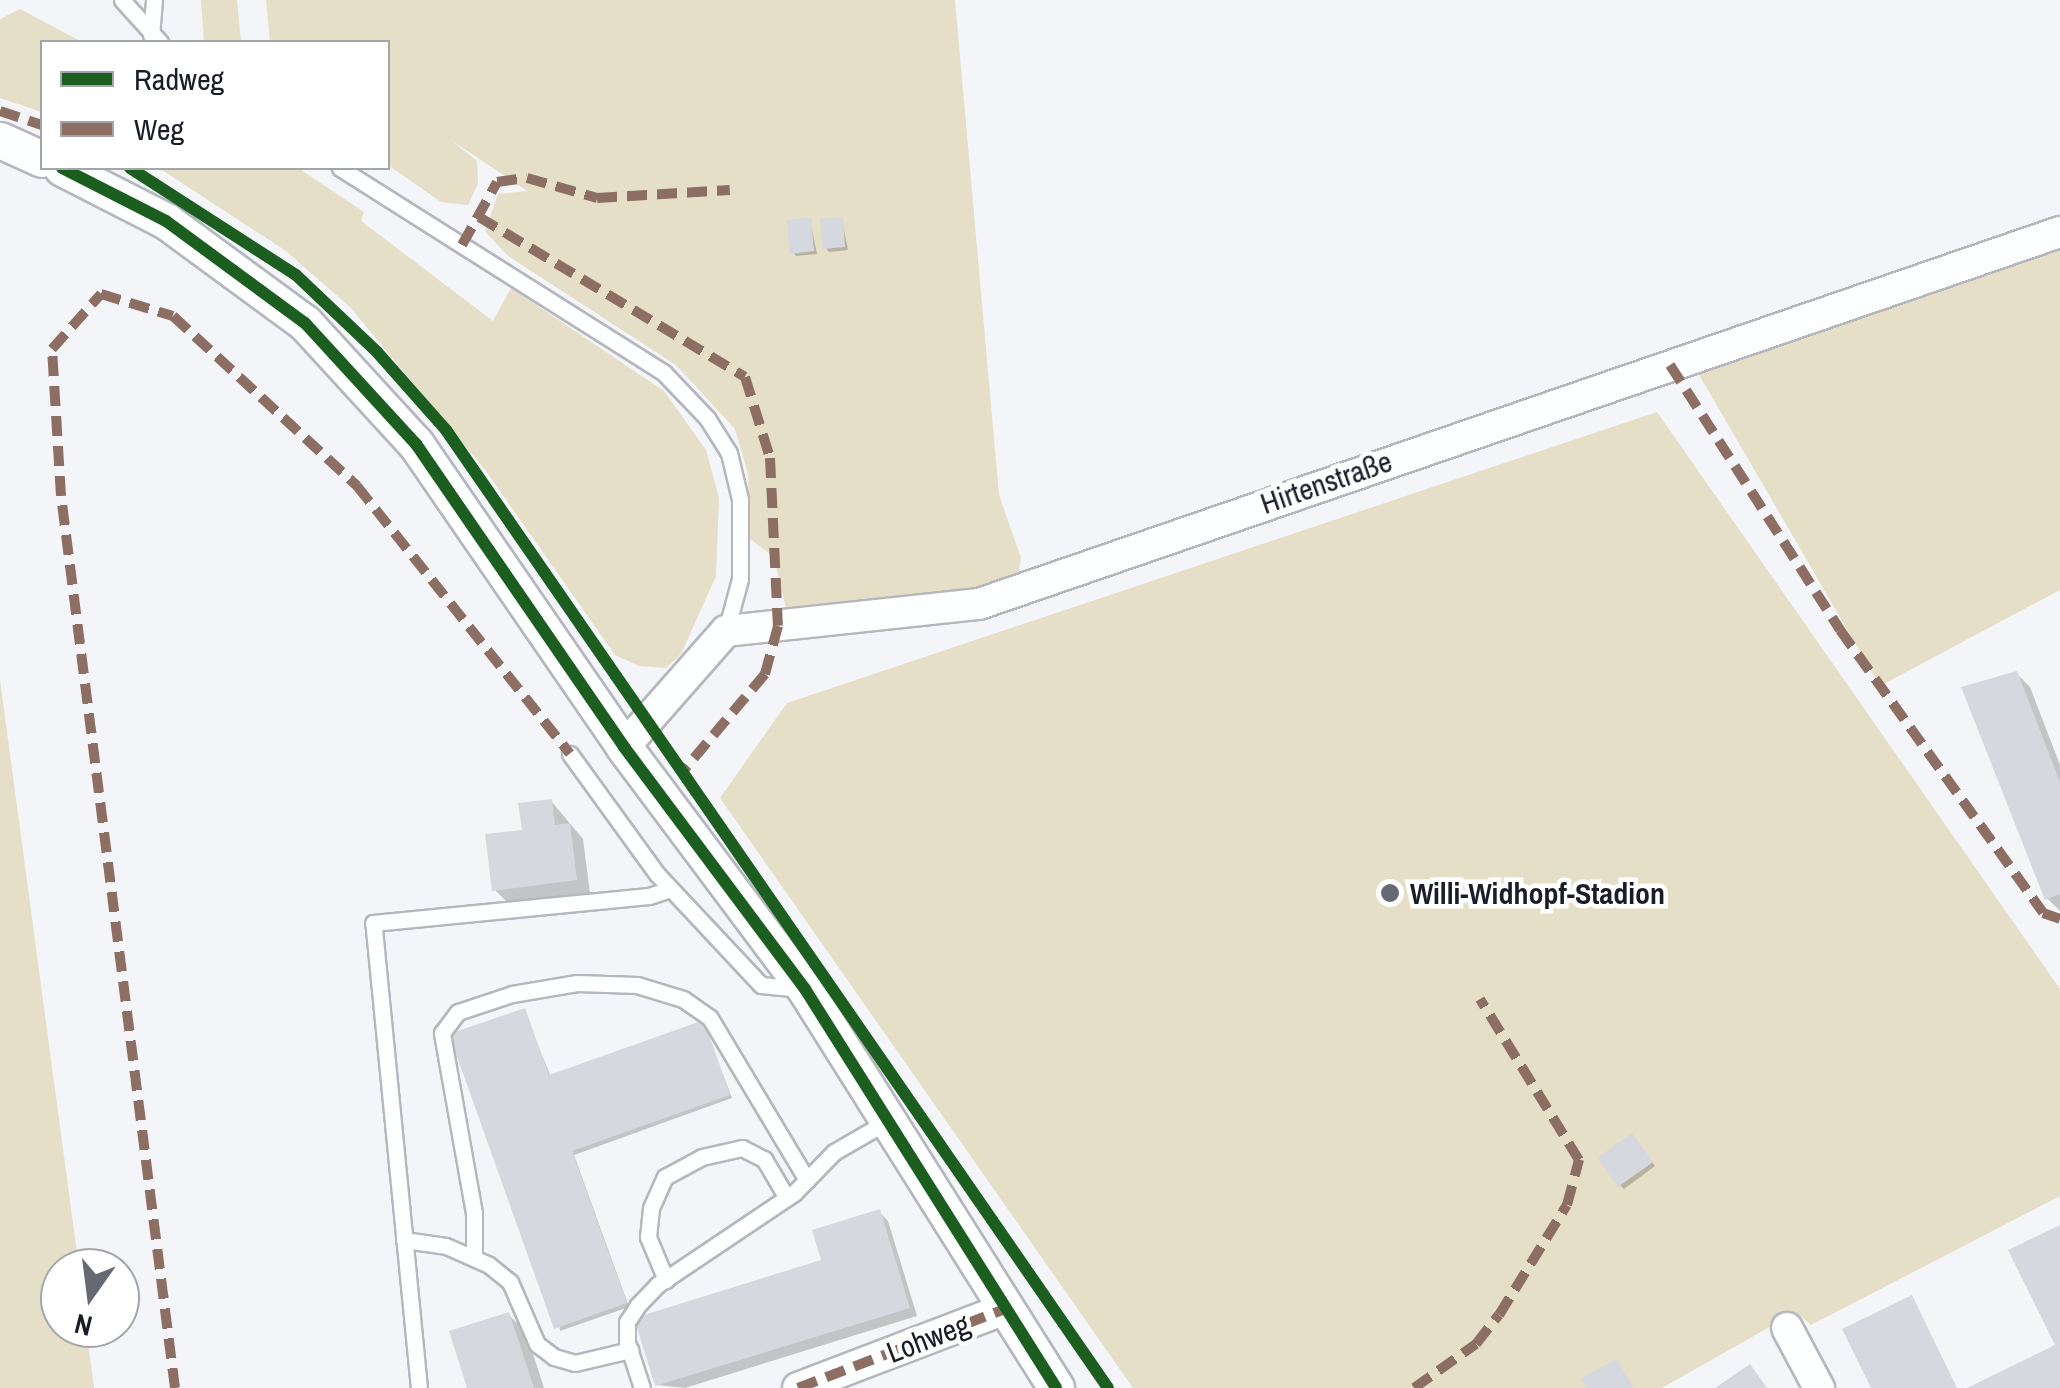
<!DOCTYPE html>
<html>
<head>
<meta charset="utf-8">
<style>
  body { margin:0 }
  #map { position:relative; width:2060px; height:1388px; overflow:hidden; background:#f4f5f8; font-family:"Archivo Narrow",sans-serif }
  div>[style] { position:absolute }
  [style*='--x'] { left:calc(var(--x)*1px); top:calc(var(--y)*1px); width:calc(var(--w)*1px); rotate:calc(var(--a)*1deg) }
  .green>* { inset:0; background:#e4dfc6 }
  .shadow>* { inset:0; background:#0003 }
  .building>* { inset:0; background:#d6d8df }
  .roads { filter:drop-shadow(2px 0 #b5b7be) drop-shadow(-2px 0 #b5b7be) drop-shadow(0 2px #b5b7be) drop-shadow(0 -2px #b5b7be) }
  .service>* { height:15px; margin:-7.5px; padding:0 7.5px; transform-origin:7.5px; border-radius:7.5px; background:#fdfefe }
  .minor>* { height:30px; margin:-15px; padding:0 15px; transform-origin:15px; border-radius:15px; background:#fdfefe }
  .tertiary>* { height:35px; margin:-17.5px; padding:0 17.5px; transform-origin:17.5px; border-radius:17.5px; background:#fdfefe }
  .quiet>* { height:10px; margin-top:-5px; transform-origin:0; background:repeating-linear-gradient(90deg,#8d6e63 0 20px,transparent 0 30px) }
  .cycleway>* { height:12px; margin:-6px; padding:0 6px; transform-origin:6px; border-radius:6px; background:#1b5e20 }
  .dots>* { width:28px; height:28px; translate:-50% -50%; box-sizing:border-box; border:5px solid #fff; border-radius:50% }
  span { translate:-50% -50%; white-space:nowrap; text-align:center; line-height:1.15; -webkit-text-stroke:9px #fff; paint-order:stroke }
  .street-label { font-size:30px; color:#1a1d28 }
  .poi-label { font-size:30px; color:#1a1d28; font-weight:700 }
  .left { translate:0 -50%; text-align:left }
  .legend { position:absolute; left:40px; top:40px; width:350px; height:130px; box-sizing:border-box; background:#fff; border:2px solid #a3a5a9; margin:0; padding:12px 18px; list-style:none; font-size:30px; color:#1a1d28 }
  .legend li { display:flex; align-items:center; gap:20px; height:50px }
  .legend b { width:50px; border:2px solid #a3a5a9 }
  .north { position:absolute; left:40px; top:1248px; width:100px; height:100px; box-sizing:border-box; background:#fff; border:2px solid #a3a5a9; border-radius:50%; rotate:194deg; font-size:28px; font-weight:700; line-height:40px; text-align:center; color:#1a1d28 }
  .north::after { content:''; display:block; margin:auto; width:35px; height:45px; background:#666971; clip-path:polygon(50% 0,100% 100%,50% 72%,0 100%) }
</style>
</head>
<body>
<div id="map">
  <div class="green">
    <i style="clip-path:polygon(201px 0,237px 0,241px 42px,204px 42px)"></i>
    <i style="clip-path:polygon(266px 0,955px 0,999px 495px,1021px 558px,1017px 579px,1008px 586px,787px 613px,774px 557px,750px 539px,748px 474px,735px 429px,676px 365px,508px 256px,485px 231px,498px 194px,527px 191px,451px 140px,477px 161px,478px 184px,468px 205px,441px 202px,388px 165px,388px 42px,270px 42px)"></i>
    <i style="clip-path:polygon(20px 9px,82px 42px,42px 42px,42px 112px,0 98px,0 19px)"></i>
    <i style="clip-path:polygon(159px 168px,298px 168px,364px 212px,361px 221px,493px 321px,511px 288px,664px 391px,706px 450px,719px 498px,716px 576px,681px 654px,666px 668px,639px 666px,615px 655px,486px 471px,350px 307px,286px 251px)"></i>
    <i style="clip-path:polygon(2060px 246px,2060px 590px,1880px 686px,1694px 366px)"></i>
    <i style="clip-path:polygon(1657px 412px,2060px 989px,2060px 1196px,1811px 1325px,1796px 1312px,1662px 1388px,1133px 1388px,720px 798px,787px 703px)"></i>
    <i style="clip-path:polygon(0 680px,79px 1268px,60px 1268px,60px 1328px,86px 1328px,94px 1388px,0 1388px)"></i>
  </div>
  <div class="shadow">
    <i style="clip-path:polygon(810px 220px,817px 254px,796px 256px,793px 252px)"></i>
    <i style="clip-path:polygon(842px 220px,848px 250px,829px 252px,826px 248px)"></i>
    <i style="clip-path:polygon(2016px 673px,2030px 687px,2060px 765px,2060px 911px,2047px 898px)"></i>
    <i style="clip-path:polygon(551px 801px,583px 839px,590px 893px,508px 903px,495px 890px,525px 832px)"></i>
    <i style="clip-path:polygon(524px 1011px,551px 1077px,703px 1023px,732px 1098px,574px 1155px,629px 1307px,560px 1331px)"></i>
    <i style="clip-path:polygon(1636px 1140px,1655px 1166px,1624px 1189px,1620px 1185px)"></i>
    <i style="clip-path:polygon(879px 1212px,888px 1221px,917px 1316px,685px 1388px,657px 1385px,824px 1262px)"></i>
    <i style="clip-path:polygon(508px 1314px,526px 1332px,544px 1388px,470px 1388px)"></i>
  </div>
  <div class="building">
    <i style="clip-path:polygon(811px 217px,814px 251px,790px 254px,787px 220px)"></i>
    <i style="clip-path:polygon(843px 217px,845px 247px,823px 249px,820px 219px)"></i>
    <i style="clip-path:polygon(2017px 671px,2060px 782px,2060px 894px,2045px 900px,1961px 687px)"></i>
    <i style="clip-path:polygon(552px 799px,555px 825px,570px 823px,577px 880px,492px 891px,485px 834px,522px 830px,518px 803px)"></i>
    <i style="clip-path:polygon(525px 1008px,549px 1075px,704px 1020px,730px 1095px,572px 1151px,627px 1303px,554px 1329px,449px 1034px)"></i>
    <i style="clip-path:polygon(1632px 1133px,1653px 1162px,1618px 1187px,1597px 1158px)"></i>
    <i style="clip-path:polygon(880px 1209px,910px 1308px,655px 1386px,634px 1318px,821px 1260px,812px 1230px)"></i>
    <i style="clip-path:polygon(2060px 1225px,2060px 1388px,1967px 1388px,2055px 1345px,2008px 1250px)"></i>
    <i style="clip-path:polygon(1912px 1295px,1957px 1388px,1871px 1388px,1842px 1329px)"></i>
    <i style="clip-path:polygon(509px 1312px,534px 1388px,467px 1388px,449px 1331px)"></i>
    <i style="clip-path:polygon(1617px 1359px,1633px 1388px,1587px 1388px,1581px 1378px)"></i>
    <i style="clip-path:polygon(1750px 1364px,1767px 1388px,1715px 1388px)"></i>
  </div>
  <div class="roads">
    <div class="service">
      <i style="--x:122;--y:0;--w:57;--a:47.9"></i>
      <i style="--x:151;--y:35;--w:35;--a:-85"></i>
      <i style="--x:340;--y:168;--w:383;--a:32.3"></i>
      <i style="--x:664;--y:373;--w:62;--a:46.3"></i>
      <i style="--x:707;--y:418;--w:41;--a:57.8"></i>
      <i style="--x:729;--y:453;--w:47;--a:76.6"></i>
      <i style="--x:740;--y:499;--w:80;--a:90"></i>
      <i style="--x:740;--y:579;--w:54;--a:105.1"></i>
      <i style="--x:570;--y:754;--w:148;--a:54.1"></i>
      <i style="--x:657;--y:874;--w:152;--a:46.9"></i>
      <i style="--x:761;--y:985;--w:40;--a:5.7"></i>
      <i style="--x:404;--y:1240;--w:42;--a:8.1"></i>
      <i style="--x:446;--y:1246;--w:47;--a:23.8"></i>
      <i style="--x:489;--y:1265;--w:27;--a:39"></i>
      <i style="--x:510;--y:1282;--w:68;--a:66.5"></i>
      <i style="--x:537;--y:1344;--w:21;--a:37"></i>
      <i style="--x:554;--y:1357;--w:22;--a:16"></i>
      <i style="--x:575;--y:1363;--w:57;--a:-13.3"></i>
      <i style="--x:474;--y:1258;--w:45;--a:-90"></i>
      <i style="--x:474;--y:1213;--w:183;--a:-100.1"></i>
      <i style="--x:442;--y:1033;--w:26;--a:-53"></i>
      <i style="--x:458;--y:1012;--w:57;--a:-18.4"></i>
      <i style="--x:512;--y:994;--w:66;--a:-9.6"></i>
      <i style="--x:577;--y:983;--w:60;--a:1.9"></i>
      <i style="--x:637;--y:985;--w:48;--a:16.9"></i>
      <i style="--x:683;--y:999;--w:33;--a:35"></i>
      <i style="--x:710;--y:1018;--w:189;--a:59.1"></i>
      <i style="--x:666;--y:1280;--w:47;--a:-112.7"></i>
      <i style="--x:648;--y:1237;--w:29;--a:-84"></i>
      <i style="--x:651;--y:1208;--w:34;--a:-66"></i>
      <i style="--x:665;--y:1177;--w:42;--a:-28.4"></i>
      <i style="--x:702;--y:1157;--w:41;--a:-12.7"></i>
      <i style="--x:742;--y:1148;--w:25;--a:27"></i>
      <i style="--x:764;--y:1159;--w:45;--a:59.5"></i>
      <i style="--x:419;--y:1388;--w:467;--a:-95.6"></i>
      <i style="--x:373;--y:923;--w:277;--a:-5.6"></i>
      <i style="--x:649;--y:896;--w:22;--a:-18"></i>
      <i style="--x:642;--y:1388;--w:48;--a:-108.1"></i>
      <i style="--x:627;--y:1342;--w:20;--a:-90"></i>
      <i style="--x:627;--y:1322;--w:20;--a:-57"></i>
      <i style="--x:638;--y:1305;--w:28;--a:-46"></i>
      <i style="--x:657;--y:1285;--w:165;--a:-33.9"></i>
      <i style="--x:794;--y:1193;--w:57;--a:-45.7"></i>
      <i style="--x:834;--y:1152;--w:60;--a:-30"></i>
    </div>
    <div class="minor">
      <i style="--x:624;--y:747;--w:154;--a:-48.7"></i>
      <i style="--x:726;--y:631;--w:254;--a:-6.1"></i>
      <i style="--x:979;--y:604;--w:1143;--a:-18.99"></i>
      <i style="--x:1787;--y:1328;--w:68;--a:61.9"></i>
      <i style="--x:798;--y:1388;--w:218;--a:-20.9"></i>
    </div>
    <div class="tertiary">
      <i style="--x:0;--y:140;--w:46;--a:24.3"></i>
      <i style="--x:62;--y:168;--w:117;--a:27"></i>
      <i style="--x:166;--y:221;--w:172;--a:36.3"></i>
      <i style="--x:305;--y:323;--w:164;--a:47.5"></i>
      <i style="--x:416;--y:444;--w:368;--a:55.5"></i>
      <i style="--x:624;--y:747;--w:302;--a:53.2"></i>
      <i style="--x:805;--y:989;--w:471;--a:57.8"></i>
    </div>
  </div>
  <div class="quiet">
    <i style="--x:0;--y:111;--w:44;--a:18.4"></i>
    <i style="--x:479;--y:217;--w:310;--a:31"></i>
    <i style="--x:745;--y:377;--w:85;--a:72.8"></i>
    <i style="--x:770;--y:458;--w:168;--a:87.3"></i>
    <i style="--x:778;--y:626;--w:50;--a:105.2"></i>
    <i style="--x:765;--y:674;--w:127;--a:130.2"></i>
    <i style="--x:462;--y:245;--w:72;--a:-60.9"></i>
    <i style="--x:497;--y:182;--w:30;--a:-8"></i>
    <i style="--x:527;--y:178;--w:73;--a:15.9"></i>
    <i style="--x:597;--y:198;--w:133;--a:-3.4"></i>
    <i style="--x:1670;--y:365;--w:315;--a:57.3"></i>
    <i style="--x:1840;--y:630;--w:348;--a:54.3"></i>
    <i style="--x:2043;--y:913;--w:18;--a:19"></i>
    <i style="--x:175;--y:1388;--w:899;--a:-97.28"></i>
    <i style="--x:61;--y:496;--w:147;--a:-93.5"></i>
    <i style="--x:52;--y:349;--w:74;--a:-48.3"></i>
    <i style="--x:101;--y:294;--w:75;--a:17"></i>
    <i style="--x:173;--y:316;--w:251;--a:42.7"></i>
    <i style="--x:357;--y:486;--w:342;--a:51.5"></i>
    <i style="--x:798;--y:1388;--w:218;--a:-20.9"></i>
    <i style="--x:1414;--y:1388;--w:76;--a:-35.4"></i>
    <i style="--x:1476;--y:1344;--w:37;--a:-52"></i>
    <i style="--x:1499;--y:1315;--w:129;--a:-58.3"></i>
    <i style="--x:1567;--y:1205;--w:47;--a:-75.1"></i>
    <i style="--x:1579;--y:1160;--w:189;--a:-121.6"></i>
  </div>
  <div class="cycleway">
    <i style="--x:62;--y:168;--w:117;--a:27"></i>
    <i style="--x:166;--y:221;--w:172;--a:36.3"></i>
    <i style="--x:305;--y:323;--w:164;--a:47.5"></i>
    <i style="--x:416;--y:444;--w:368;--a:55.5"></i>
    <i style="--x:624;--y:747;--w:302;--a:53.2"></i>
    <i style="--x:805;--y:989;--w:471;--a:57.8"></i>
    <i style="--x:130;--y:168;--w:197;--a:32.8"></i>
    <i style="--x:296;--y:275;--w:112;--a:43.5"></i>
    <i style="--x:377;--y:352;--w:104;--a:48.5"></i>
    <i style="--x:446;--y:430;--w:1164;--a:55.35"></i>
  </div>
  <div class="dots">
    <i style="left:1390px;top:893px;background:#666971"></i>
  </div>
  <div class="street-label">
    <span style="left:1326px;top:482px;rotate:-19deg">Hirtenstraße</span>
    <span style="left:928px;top:1338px;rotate:-21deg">Lohweg</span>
  </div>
  <div class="poi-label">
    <span class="left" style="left:1410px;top:893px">Willi-Widhopf-Stadion</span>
  </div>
  <ul class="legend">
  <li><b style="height:12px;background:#1b5e20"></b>Radweg</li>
  <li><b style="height:12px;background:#8d6e63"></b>Weg</li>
  </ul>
  <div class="north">N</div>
</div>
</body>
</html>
